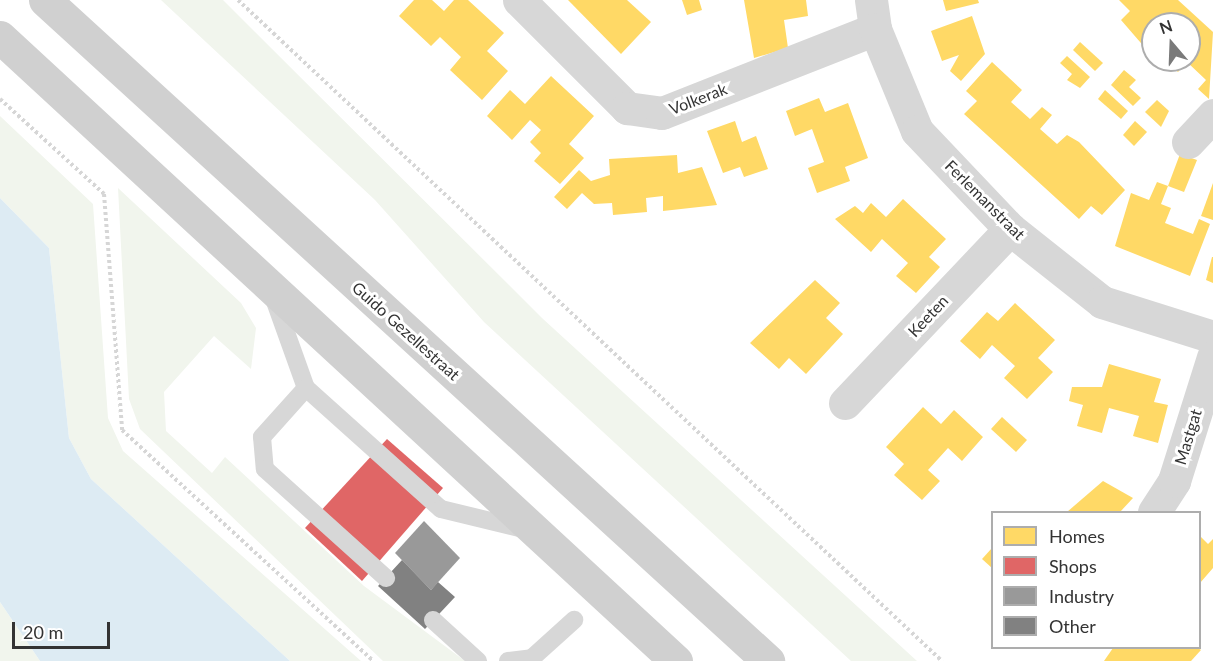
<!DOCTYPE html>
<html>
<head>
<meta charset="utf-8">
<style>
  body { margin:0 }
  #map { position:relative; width:1213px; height:661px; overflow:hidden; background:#fff; font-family:Lato,sans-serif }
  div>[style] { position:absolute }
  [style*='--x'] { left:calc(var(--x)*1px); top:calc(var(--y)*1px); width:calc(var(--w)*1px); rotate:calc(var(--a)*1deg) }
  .green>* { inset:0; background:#f1f5ed }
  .water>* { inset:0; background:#ddebf3 }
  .homes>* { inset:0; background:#ffd966 }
  .shops>* { inset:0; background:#e06666 }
  .industry>* { inset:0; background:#999 }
  .building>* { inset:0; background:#818181 }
  .path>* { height:4px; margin-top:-2px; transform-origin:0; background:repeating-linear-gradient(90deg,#d6d6d6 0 3px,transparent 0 6px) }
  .service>* { height:18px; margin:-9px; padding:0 9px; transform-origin:9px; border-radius:9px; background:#d7d7d7 }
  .minor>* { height:33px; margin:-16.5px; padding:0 16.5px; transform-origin:16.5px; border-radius:16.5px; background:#d7d7d7 }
  .secondary>* { height:33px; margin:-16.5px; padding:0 16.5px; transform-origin:16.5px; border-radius:16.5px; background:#d0d0d0 }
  span { translate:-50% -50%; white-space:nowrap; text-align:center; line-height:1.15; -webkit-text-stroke:6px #fff; paint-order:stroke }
  .street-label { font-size:16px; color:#333 }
  .legend { position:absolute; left:991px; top:511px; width:210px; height:138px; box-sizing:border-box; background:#fff; border:2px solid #adadad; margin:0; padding:8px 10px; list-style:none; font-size:18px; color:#333 }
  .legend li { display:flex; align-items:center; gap:12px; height:30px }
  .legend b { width:30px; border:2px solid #adadad }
  .north { position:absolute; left:1141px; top:12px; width:60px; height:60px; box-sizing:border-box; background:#fff; border:2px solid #adadad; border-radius:50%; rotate:341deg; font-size:16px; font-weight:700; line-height:24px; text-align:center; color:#333 }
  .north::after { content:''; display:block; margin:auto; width:21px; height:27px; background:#7a7a7a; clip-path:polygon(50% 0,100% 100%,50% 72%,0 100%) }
  .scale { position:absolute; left:12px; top:622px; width:98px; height:27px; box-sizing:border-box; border:3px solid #333; border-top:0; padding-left:8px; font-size:18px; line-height:21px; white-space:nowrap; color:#333; -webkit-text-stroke:4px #fff; paint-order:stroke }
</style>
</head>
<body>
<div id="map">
  <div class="green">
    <i style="clip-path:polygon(161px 0,223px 0,542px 318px,917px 661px,851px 661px,484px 322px,375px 200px)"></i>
    <i style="clip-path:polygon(0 116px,93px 204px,108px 418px,123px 451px,361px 661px,290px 661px,91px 479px,69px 438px,49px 248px,0 198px)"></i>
    <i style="clip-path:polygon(118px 188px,241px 303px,256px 328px,251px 369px,214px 336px,164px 392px,166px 431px,212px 473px,225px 457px,364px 586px,465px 661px,383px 661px,140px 429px,129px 399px)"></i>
    <i style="clip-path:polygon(0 602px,40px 661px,0 661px)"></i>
  </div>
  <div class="water">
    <i style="clip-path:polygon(0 198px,49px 248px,69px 438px,91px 479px,290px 661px,40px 661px,0 602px)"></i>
  </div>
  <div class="homes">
    <i style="clip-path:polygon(414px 0,432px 0,444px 11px,454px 0,468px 0,504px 33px,487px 51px,508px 71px,482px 100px,450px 70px,461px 57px,440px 37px,431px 46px,399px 16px)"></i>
    <i style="clip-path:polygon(568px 0,627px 0,651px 22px,621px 54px)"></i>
    <i style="clip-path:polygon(682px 0,699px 0,702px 10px,687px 15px)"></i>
    <i style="clip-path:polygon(744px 0,806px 0,808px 16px,784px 20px,788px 48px,754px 58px)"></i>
    <i style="clip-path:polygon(943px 0,978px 0,979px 3px,946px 11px)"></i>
    <i style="clip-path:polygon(1119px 0,1178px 0,1213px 32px,1209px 99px,1198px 89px,1206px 80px,1187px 62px,1178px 72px,1166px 60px,1189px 60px,1189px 24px,1153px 24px,1153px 57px,1121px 20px,1130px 11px)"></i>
    <i style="clip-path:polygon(972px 16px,985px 54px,961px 81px,950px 71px,959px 55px,942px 61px,931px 31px)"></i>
    <i style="clip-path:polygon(1080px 42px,1103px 63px,1095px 71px,1073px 50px)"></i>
    <i style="clip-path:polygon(1067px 56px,1090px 77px,1080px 88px,1067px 80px,1072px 74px,1060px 63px)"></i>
    <i style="clip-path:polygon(992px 62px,1022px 90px,1011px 102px,1030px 119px,1042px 107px,1052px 115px,1040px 129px,1057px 144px,1067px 135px,1079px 142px,1125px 190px,1102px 215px,1091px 206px,1079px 219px,964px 114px,977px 101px,966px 91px)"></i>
    <i style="clip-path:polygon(1124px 70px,1136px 80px,1129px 87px,1141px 98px,1133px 106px,1111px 85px)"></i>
    <i style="clip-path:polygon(551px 76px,594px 116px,569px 144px,584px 158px,560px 184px,534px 161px,541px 153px,530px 142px,541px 130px,530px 120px,512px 140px,487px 116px,510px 90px,525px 104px)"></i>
    <i style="clip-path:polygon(1105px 90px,1128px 111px,1121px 119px,1098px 99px)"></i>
    <i style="clip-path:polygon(819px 98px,825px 112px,848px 103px,868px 158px,845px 167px,850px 181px,817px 193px,808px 168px,824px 162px,812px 129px,795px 136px,786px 111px)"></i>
    <i style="clip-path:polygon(1157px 100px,1169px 111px,1161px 127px,1145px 112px)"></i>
    <i style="clip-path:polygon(735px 121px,742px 142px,756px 136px,768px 169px,744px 177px,740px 167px,723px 173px,707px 131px)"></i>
    <i style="clip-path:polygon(1135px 121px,1147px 132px,1134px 146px,1123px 135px)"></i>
    <i style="clip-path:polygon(1180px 154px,1197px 160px,1184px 192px,1168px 186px)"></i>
    <i style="clip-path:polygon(677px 155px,678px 173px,702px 167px,717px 205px,663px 211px,663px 196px,646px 198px,647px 212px,613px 215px,612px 203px,594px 204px,582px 193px,567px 209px,554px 197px,579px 170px,591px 181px,610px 175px,609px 159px)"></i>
    <i style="clip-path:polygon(1157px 182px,1168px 186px,1161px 204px,1171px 208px,1165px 223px,1193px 234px,1199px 219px,1210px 224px,1190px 276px,1115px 246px,1131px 193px,1149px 200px)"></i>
    <i style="clip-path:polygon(1213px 183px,1213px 220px,1201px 216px)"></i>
    <i style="clip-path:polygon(903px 199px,946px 239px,929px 257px,940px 267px,916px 293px,896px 276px,908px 263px,882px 239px,871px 252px,835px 219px,855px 206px,863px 213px,871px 203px,886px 217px)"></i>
    <i style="clip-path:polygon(1212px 257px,1213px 257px,1213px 283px,1206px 280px)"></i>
    <i style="clip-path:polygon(815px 280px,840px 303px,826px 318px,843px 334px,806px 374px,789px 358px,779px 369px,750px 343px)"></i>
    <i style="clip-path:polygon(1015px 303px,1055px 340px,1038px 358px,1053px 372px,1027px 399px,1004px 378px,1015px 366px,992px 345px,980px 359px,960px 341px,987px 312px,998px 321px)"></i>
    <i style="clip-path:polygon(1109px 364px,1161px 379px,1154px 402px,1168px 405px,1158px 443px,1133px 436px,1139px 416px,1109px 408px,1102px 433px,1077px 426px,1083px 405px,1069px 401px,1072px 387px,1102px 387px)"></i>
    <i style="clip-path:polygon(923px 407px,941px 424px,954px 410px,983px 437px,962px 461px,948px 448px,928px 470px,940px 481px,922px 500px,894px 475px,904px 464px,886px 447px)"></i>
    <i style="clip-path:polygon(1002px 417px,1027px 440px,1016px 452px,991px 429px)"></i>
    <i style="clip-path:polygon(1103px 481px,1133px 498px,1120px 512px,1067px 512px)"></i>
    <i style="clip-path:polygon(1200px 536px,1208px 544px,1213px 539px,1213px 568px,1200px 583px)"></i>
    <i style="clip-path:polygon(992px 548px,992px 568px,982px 559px)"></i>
    <i style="clip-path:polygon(1113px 648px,1198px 648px,1201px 650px,1191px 661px,1104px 661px)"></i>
  </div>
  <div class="shops">
    <i style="clip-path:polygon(387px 439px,443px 488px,362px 581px,305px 528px)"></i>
  </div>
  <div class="industry">
    <i style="clip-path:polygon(424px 521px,460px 558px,431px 590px,395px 553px)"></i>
  </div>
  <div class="building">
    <i style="clip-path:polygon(402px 560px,431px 590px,438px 582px,455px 597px,425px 629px,378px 586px)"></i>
  </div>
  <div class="path">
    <i style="--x:238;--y:0;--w:966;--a:43.2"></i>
    <i style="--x:0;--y:99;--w:141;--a:42.4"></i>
    <i style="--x:104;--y:194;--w:237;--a:85.6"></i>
    <i style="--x:122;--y:430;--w:341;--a:42.6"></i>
  </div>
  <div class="service">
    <i style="--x:273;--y:296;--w:98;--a:70.3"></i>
    <i style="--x:306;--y:388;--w:181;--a:41.9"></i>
    <i style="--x:441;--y:509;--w:89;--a:13.6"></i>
    <i style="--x:306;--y:388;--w:66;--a:131.9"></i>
    <i style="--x:262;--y:437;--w:32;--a:85"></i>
    <i style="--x:265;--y:469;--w:163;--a:42"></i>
    <i style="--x:433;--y:620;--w:61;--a:42.3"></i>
    <i style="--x:508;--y:661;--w:24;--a:-7"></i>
    <i style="--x:532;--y:658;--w:57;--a:-42.1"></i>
  </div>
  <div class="minor">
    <i style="--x:519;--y:0;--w:153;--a:45"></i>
    <i style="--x:627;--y:108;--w:35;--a:8"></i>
    <i style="--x:662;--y:113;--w:229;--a:-21.5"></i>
    <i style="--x:871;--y:0;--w:29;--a:82"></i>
    <i style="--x:875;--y:29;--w:110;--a:67.6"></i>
    <i style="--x:917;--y:131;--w:135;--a:46.5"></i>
    <i style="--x:1010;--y:229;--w:117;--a:38.4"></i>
    <i style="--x:1102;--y:302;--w:116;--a:17.5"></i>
    <i style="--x:1188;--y:142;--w:37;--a:-47"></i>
    <i style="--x:845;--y:403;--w:240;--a:-46.5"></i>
    <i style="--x:1154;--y:512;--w:37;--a:-57"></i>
    <i style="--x:1174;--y:481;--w:130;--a:-72.5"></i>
  </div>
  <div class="secondary">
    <i style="--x:45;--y:0;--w:980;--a:42.43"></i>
    <i style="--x:0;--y:37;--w:920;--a:42.71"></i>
  </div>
  <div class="street-label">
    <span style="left:698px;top:99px;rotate:-21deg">Volkerak</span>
    <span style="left:985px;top:200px;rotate:45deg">Ferlemanstraat</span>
    <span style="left:928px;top:316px;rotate:-47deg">Keeten</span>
    <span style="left:406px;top:331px;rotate:42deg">Guido Gezellestraat</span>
    <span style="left:1188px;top:437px;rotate:-73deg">Mastgat</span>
  </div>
  <ul class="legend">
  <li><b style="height:16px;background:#ffd966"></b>Homes</li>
  <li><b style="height:16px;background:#e06666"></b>Shops</li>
  <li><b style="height:16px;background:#999"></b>Industry</li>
  <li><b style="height:16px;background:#818181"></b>Other</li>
  </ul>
  <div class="north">N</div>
  <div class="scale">20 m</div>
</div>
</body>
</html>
